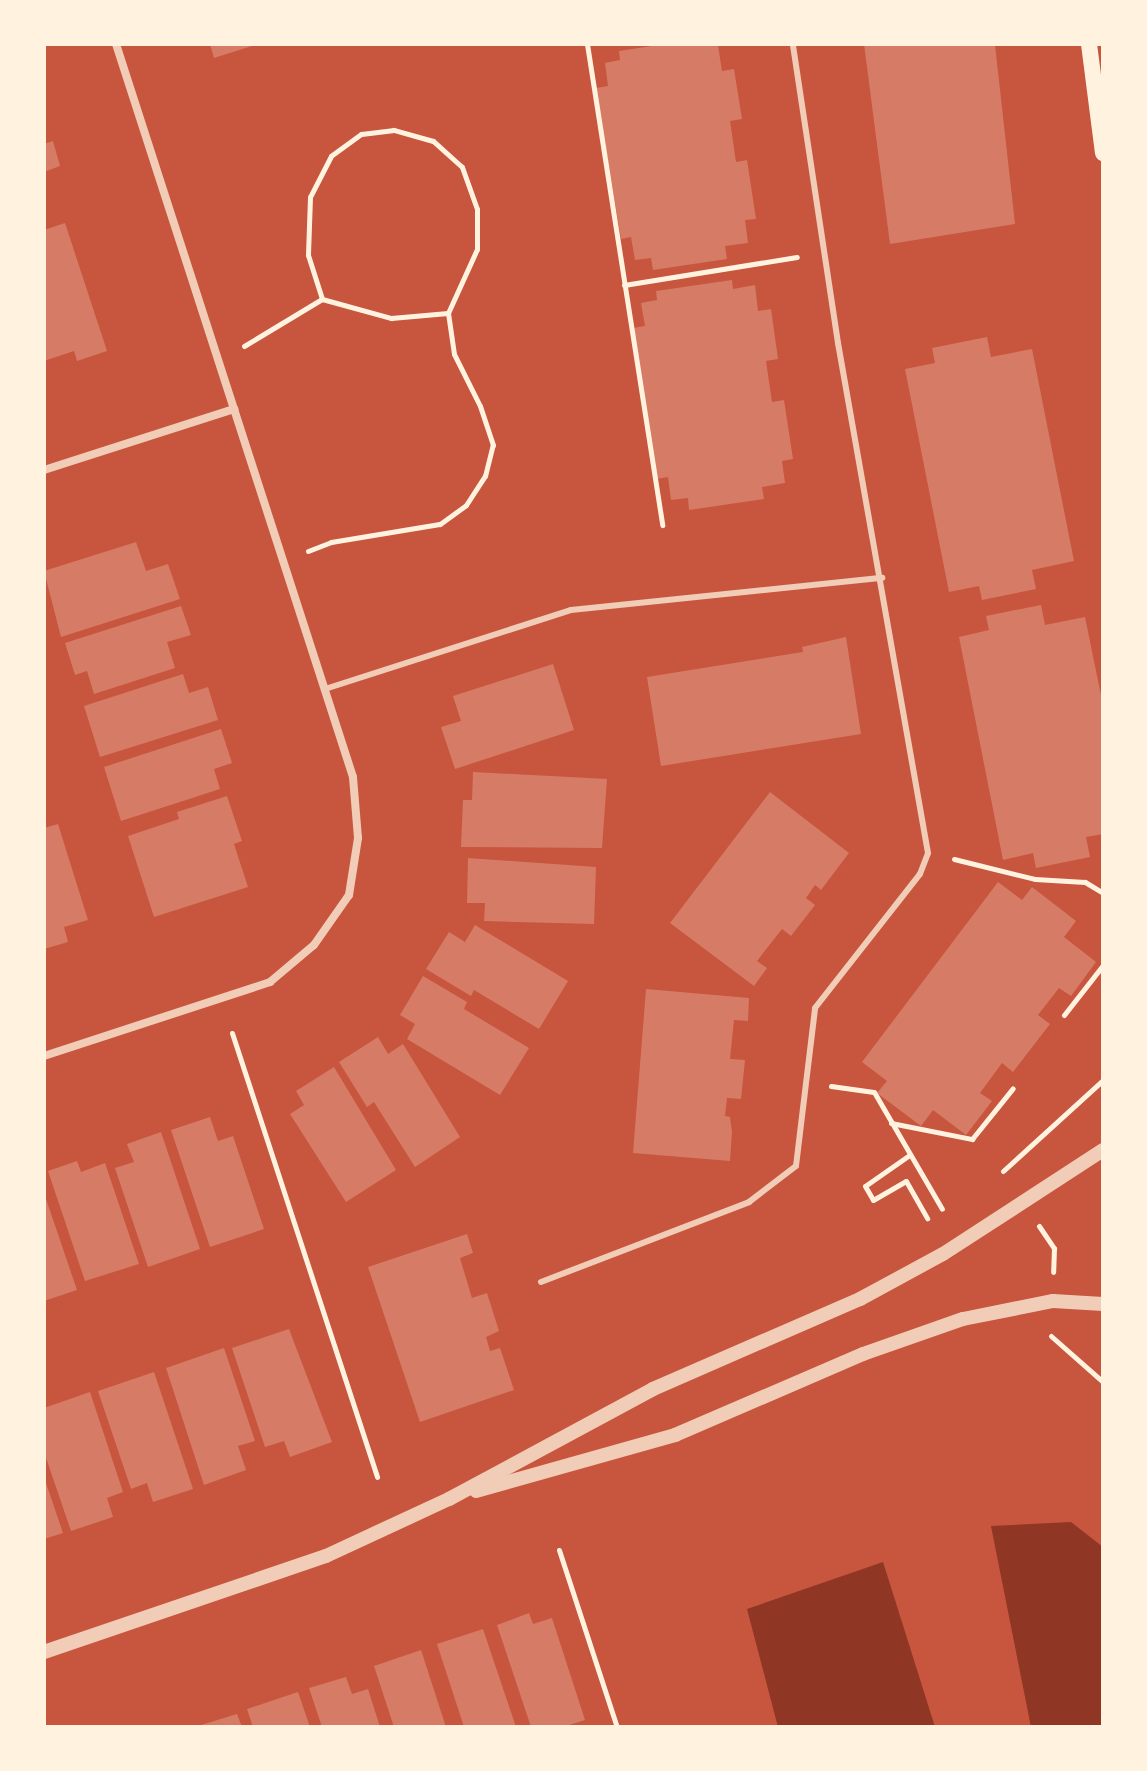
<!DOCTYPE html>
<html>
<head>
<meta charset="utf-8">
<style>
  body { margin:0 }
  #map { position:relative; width:1147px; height:1771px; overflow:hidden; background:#c8553d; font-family:"IBM Plex Sans",sans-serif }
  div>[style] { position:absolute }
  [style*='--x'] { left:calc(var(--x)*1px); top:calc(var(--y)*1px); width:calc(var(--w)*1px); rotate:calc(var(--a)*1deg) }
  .water>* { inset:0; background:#8f3625 }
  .building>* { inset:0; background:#d67c66 }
  .path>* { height:5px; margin:-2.5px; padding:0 2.5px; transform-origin:2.5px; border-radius:2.5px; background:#fff3e0 }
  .service>* { height:6px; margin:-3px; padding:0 3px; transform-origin:3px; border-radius:3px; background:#f1ccb7 }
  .minor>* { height:8px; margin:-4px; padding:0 4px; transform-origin:4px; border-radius:4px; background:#f1ccb7 }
  .tertiary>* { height:14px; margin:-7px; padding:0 7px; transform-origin:7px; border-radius:7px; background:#f1ccb7 }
  .secondary>* { height:16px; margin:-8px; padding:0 8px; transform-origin:8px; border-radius:8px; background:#fff3e0 }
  span { translate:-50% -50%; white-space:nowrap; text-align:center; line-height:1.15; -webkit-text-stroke:7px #fff3e0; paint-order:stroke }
  .frame { position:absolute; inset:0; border:46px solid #fff3e0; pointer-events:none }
</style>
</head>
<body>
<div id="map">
  <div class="water">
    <i style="clip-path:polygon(1071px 1522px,1103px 1547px,1103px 1727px,1031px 1727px,991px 1526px)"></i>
    <i style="clip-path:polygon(883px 1562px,935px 1727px,778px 1727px,747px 1609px)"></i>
  </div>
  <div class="building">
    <i style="clip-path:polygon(210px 44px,255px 44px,255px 45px,214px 58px)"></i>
    <i style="clip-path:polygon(665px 44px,718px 45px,722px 71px,734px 69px,742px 119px,730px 121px,736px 162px,747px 160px,756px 219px,745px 220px,748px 243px,725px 246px,727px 259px,653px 270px,651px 258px,635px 260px,631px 237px,621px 239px,596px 88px,608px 86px,605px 63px,620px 60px,619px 51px)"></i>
    <i style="clip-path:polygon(864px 44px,995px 45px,1015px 224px,890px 244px)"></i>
    <i style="clip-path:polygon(53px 141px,60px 166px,44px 172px,44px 144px)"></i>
    <i style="clip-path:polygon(65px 223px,107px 351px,77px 361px,74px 351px,44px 361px,44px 230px)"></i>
    <i style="clip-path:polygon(732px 280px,733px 289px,755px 285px,758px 311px,771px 309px,778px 359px,766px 361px,772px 402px,784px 400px,793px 459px,782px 461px,785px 483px,762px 487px,764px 499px,689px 510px,688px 498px,671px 500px,668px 477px,657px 479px,633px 328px,645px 326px,641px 303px,657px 300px,656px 291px)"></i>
    <i style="clip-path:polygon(987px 337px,991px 357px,1032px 349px,1074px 561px,1032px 570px,1036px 589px,982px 600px,979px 586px,949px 592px,905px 369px,935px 363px,932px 348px)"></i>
    <i style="clip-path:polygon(136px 542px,146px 571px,168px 564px,180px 599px,61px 637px,44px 571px)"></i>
    <i style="clip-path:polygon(1041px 605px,1045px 625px,1085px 617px,1103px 705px,1103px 834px,1086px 837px,1090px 857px,1036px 868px,1033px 853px,1003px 860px,959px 637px,989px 630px,986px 616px)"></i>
    <i style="clip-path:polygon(181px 606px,191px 635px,167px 642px,175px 668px,94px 694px,87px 671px,75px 675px,65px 643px)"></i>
    <i style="clip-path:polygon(846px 637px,861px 734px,661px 766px,647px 677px,803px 652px,802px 647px)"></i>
    <i style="clip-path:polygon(553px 664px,574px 730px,455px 769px,441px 727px,461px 721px,453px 696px)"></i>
    <i style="clip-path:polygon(183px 674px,189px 693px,208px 687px,218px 720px,100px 757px,84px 706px)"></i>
    <i style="clip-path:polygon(221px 729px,232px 763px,214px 769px,220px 789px,121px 821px,104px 767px)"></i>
    <i style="clip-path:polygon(473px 772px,607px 779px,602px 848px,461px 847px,463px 800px,472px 800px)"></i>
    <i style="clip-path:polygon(770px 792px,849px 853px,821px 890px,815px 885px,806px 898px,815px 905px,791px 936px,782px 929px,757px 961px,767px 968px,754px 986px,670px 923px)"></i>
    <i style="clip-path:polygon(227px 796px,242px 841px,234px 844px,248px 887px,154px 917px,128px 836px,179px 819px,177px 812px)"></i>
    <i style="clip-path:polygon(58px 824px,88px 920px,64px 927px,68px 942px,44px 949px,44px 828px)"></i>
    <i style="clip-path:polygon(468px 858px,596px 867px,594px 924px,484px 921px,485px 903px,467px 903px)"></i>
    <i style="clip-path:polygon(998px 882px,1022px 900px,1032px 887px,1076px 921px,1064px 937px,1096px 962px,1071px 996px,1059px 988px,1038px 1015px,1050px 1024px,1013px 1072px,1002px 1063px,980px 1093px,992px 1101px,966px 1135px,933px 1110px,921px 1126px,877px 1093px,887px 1081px,862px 1062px)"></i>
    <i style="clip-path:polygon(475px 925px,568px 981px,539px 1029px,474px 990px,471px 996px,426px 969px,449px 932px,465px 942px)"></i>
    <i style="clip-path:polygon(423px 976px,467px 1002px,464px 1009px,529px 1048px,500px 1095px,407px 1039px,415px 1024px,400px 1015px)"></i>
    <i style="clip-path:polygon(646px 989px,749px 998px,748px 1021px,734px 1020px,730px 1059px,745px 1060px,741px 1099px,727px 1098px,725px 1116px,730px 1117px,732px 1132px,730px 1161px,633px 1153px)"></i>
    <i style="clip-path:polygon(378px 1037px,388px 1054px,403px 1044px,460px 1137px,415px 1167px,374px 1102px,367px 1107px,339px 1062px)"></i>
    <i style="clip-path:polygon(334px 1067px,396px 1170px,346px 1202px,290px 1114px,304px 1105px,296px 1091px)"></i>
    <i style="clip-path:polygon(210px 1117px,218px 1141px,233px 1136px,264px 1229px,210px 1247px,171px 1130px)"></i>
    <i style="clip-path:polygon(161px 1132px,200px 1249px,148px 1267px,115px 1168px,134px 1162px,127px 1144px)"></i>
    <i style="clip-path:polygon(77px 1161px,81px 1172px,105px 1163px,139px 1264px,85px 1281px,48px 1171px)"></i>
    <i style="clip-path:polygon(44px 1193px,77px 1290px,44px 1301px)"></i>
    <i style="clip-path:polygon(467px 1234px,473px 1253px,460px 1258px,472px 1298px,487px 1293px,499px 1331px,486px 1337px,490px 1351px,500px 1348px,514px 1390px,420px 1422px,368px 1267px)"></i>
    <i style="clip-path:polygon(289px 1329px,332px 1442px,290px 1457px,284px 1441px,265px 1447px,232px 1348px)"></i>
    <i style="clip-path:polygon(224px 1348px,255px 1441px,238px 1446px,246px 1470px,204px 1485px,166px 1368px)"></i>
    <i style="clip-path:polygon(154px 1372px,193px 1489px,153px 1502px,147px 1483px,131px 1489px,98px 1391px)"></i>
    <i style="clip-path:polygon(90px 1392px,123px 1492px,107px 1498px,113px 1517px,71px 1531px,44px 1452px,44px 1408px)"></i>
    <i style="clip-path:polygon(44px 1477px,63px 1533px,44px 1539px)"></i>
    <i style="clip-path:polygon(529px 1613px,533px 1624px,552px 1618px,585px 1720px,563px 1727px,531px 1727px,497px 1625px)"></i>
    <i style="clip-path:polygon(483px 1629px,516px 1727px,464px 1727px,437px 1644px)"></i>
    <i style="clip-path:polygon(421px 1650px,446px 1727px,394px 1727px,374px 1666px)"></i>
    <i style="clip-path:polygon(346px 1677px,352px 1694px,368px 1689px,380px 1727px,322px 1727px,309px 1688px)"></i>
    <i style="clip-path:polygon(298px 1692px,310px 1727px,253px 1727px,247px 1709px)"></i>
    <i style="clip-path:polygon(237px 1714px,242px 1727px,198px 1727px,198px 1726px)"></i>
  </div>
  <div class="path">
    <i style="--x:587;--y:44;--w:487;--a:81.1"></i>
    <i style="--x:624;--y:285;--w:175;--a:-9.2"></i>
    <i style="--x:322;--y:299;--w:72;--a:15.4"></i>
    <i style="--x:391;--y:318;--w:57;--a:-5"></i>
    <i style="--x:244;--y:346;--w:91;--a:-31.1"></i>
    <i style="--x:308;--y:551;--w:25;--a:-21"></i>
    <i style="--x:331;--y:542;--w:110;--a:-9.4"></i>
    <i style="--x:440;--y:524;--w:32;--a:-36"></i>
    <i style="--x:466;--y:505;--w:35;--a:-57"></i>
    <i style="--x:485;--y:476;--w:32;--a:-76"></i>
    <i style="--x:493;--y:445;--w:41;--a:-108.4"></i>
    <i style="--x:480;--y:406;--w:58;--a:-116.6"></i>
    <i style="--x:454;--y:354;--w:41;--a:-98.3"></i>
    <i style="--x:448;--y:313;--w:70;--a:-65.6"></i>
    <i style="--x:477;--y:249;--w:40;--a:-90"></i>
    <i style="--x:477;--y:209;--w:45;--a:-109.7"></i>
    <i style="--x:462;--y:167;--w:39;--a:-138"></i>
    <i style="--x:433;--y:141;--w:41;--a:-164.2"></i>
    <i style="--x:394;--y:130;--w:33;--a:173"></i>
    <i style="--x:361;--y:134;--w:37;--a:144"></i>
    <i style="--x:331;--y:156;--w:46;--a:117.1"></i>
    <i style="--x:310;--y:197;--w:58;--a:92"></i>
    <i style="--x:308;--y:255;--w:46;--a:72.3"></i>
    <i style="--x:954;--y:859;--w:83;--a:13.9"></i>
    <i style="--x:1035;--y:879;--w:50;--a:3.4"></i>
    <i style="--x:1085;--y:882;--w:21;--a:31"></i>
    <i style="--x:1064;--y:1015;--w:63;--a:-52"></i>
    <i style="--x:232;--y:1033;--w:467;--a:71.9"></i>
    <i style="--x:831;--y:1086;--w:43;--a:7.9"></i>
    <i style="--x:874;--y:1092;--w:135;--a:59.8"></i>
    <i style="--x:891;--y:1123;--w:83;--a:11.2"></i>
    <i style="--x:972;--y:1139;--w:65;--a:-51.2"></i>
    <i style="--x:908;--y:1156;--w:52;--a:145.1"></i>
    <i style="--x:865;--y:1186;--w:16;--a:60"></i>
    <i style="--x:873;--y:1200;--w:38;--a:-30"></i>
    <i style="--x:906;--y:1181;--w:43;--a:60.4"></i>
    <i style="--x:1003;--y:1171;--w:135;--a:-42.3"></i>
    <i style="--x:1039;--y:1226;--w:27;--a:56"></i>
    <i style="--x:1054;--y:1248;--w:24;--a:92"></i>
    <i style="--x:1051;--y:1336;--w:69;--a:41.5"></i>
    <i style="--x:559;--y:1550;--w:186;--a:71.9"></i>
  </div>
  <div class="service">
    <i style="--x:325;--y:689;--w:258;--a:-17.8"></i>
    <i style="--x:571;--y:610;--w:313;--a:-5.9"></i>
    <i style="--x:541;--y:1282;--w:223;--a:-21"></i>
    <i style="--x:749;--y:1202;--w:59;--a:-37.5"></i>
    <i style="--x:796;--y:1166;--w:159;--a:-83.1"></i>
    <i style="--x:815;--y:1008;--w:170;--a:-51.9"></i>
    <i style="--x:920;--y:874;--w:22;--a:-69"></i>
    <i style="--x:928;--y:853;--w:518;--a:-100.01"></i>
    <i style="--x:838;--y:343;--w:302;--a:-98.6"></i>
  </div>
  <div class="minor">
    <i style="--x:44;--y:470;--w:200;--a:-17.8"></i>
    <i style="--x:44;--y:1056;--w:238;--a:-18.1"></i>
    <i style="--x:270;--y:982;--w:57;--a:-40.1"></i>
    <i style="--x:314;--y:945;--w:61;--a:-55"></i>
    <i style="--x:349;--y:895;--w:58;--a:-81"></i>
    <i style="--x:358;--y:838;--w:61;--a:-94.7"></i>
    <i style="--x:353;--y:777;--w:770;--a:-107.92"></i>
  </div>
  <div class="tertiary">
    <i style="--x:476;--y:1491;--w:207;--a:-15.7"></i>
    <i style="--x:675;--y:1435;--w:205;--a:-23.3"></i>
    <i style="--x:863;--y:1354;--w:106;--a:-19.3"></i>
    <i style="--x:963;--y:1319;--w:92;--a:-11.3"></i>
    <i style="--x:1053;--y:1301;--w:50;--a:3.4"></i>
    <i style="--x:44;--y:1652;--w:298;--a:-18.8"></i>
    <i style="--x:326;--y:1556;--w:136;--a:-24.9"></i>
    <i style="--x:449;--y:1499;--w:232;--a:-28.3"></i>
    <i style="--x:653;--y:1389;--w:226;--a:-23.5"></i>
    <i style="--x:860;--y:1299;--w:94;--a:-28.5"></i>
    <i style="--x:943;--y:1254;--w:191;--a:-33"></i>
  </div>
  <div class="secondary">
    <i style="--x:1089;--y:44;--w:110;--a:82.7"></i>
  </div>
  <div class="frame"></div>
</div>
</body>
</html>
